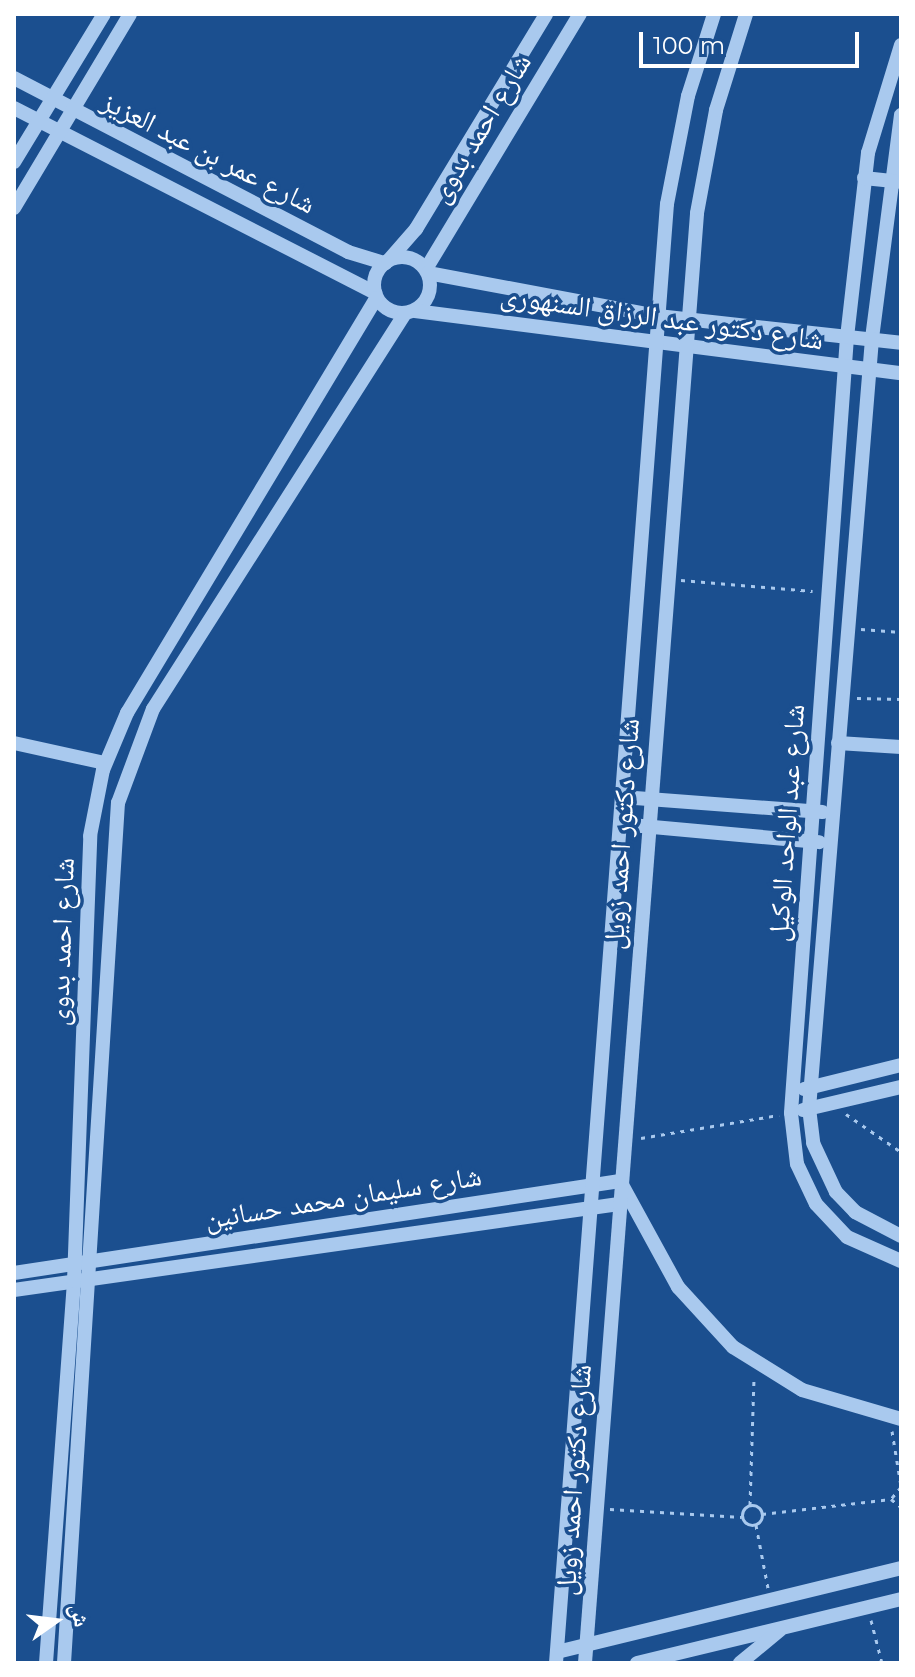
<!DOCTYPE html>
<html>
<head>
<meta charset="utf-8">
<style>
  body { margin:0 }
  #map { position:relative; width:915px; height:1677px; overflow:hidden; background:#1b4f8f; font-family:Montserrat,"Noto Naskh Arabic",sans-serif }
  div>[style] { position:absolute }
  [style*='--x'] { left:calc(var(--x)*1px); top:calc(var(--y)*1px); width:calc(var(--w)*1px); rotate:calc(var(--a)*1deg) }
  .path>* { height:3px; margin-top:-1.5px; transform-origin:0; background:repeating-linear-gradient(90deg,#a9c9ee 0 4px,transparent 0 10px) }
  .path>.ring { margin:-1.5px; padding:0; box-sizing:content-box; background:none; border:3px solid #a9c9ee; border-radius:50% }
  .minor>* { height:14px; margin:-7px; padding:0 7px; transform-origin:7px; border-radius:7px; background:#a9c9ee }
  .minor>.ring { margin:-7px; padding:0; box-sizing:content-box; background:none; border:14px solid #a9c9ee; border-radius:50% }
  span { translate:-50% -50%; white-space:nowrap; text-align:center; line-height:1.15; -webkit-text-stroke:7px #1b4f8f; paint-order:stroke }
  .street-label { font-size:28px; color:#fff }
  .frame { position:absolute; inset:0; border:16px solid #fff; pointer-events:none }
  .north { position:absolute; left:16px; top:1581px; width:80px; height:80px; -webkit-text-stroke:6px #1b4f8f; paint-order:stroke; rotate:76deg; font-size:22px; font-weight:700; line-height:32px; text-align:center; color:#fff }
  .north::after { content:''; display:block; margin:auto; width:28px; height:36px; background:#fff; clip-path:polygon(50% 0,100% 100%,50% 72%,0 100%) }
  .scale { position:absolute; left:639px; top:32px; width:220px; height:36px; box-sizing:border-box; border:4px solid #fff; border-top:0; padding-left:10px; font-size:24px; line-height:28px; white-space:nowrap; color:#fff; -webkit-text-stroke:6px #1b4f8f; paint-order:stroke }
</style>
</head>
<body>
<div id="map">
  <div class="path">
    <i style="--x:681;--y:580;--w:132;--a:4.8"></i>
    <i style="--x:861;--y:629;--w:40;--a:4.3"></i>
    <i style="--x:857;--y:698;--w:44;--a:1.3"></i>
    <i style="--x:846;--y:1114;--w:67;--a:34.6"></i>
    <i style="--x:641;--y:1138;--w:140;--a:-9.5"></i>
    <i style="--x:892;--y:1431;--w:56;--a:80.7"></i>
    <i style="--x:901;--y:1487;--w:16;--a:130"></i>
    <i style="--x:891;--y:1499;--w:13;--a:39"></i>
    <i class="ring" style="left:742px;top:1505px;width:17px;height:17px"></i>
    <i style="--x:750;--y:1505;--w:127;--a:-88.2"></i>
    <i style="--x:610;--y:1509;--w:132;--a:3.5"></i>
    <i style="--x:762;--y:1514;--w:130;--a:-6.6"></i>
    <i style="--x:756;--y:1525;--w:64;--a:79.2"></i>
    <i style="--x:871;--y:1620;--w:44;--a:75.7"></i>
  </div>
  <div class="minor">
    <i style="--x:901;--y:45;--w:113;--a:107"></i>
    <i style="--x:868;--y:153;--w:185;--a:96.5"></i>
    <i style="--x:847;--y:337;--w:778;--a:94.13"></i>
    <i style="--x:791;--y:1113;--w:51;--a:83.3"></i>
    <i style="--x:797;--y:1164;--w:44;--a:64.6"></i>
    <i style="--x:816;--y:1204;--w:45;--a:46.8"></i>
    <i style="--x:847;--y:1237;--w:59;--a:24"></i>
    <i style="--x:14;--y:78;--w:377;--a:27.5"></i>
    <i style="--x:348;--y:252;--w:39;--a:17"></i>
    <i style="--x:14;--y:108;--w:406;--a:27.1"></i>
    <i style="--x:901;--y:115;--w:226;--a:97.4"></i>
    <i style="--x:872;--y:339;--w:772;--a:94.68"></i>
    <i style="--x:809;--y:1108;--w:35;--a:83"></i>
    <i style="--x:813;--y:1143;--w:54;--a:64.9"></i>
    <i style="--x:836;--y:1192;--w:28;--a:46"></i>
    <i style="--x:855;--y:1212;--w:52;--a:27.6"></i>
    <i style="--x:14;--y:162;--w:173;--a:-58.7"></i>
    <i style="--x:864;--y:178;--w:37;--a:6"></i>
    <i style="--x:14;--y:208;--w:226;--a:-59.1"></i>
    <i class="ring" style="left:374px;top:257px;width:42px;height:42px"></i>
    <i style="--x:388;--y:261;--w:43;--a:-48.8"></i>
    <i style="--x:416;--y:229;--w:251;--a:-58.8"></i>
    <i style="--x:426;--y:269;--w:298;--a:-58.9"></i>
    <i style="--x:428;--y:273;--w:234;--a:10.6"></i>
    <i style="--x:658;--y:316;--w:244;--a:6.3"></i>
    <i style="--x:415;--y:311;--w:490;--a:7.3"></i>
    <i style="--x:14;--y:743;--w:93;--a:12.4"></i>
    <i style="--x:838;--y:743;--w:63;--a:3.6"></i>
    <i style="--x:622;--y:797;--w:201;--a:4.3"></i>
    <i style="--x:620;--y:824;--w:200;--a:5.2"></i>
    <i style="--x:804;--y:1089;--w:100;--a:-13.9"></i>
    <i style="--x:803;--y:1110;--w:101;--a:-13.2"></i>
    <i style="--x:14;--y:1273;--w:613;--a:-8.63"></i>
    <i style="--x:620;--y:1181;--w:121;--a:61.3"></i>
    <i style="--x:678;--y:1287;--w:81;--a:47.5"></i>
    <i style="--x:733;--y:1347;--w:81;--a:31.9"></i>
    <i style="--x:802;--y:1390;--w:103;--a:16.3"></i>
    <i style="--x:14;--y:1290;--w:611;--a:-8.09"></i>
    <i style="--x:557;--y:1652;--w:354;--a:-13.7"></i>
    <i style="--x:46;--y:1663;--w:383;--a:-85.8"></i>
    <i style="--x:74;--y:1281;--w:445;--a:-87.9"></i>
    <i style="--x:90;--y:836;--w:67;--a:-78.9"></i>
    <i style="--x:103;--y:770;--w:62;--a:-67.2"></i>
    <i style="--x:127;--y:713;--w:484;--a:-59"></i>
    <i style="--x:64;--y:1663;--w:862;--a:-86.41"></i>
    <i style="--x:118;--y:803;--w:100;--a:-69.6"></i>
    <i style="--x:153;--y:709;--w:469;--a:-57.5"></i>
    <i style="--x:556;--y:1663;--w:1463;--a:-85.65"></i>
    <i style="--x:667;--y:204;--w:110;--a:-79"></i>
    <i style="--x:688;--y:96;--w:86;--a:-72.4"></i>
    <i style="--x:585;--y:1663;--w:1454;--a:-85.58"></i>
    <i style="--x:697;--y:213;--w:105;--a:-79.5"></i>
    <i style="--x:716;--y:110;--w:101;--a:-72.6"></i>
    <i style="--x:637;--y:1663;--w:272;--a:-13.6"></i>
    <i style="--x:740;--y:1663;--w:52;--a:-39.5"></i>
  </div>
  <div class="street-label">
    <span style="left:480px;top:128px;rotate:-59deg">شارع احمد بدوى</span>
    <span style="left:209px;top:152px;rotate:27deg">شارع عمر بن عبد العزيز</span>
    <span style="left:662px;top:317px;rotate:8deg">شارع دكتور عبد الرزاق السنهورى</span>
    <span style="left:786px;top:823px;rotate:-86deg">شارع عبد الواحد الوكيل</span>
    <span style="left:621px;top:834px;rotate:-86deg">شارع دكتور احمد زويل</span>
    <span style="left:61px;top:942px;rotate:-88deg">شارع احمد بدوى</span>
    <span style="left:343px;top:1197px;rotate:-9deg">شارع سليمان محمد حسانين</span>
    <span style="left:573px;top:1480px;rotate:-86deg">شارع دكتور احمد زويل</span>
  </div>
  <div class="frame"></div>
  <div class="north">ش</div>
  <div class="scale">100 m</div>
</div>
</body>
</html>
